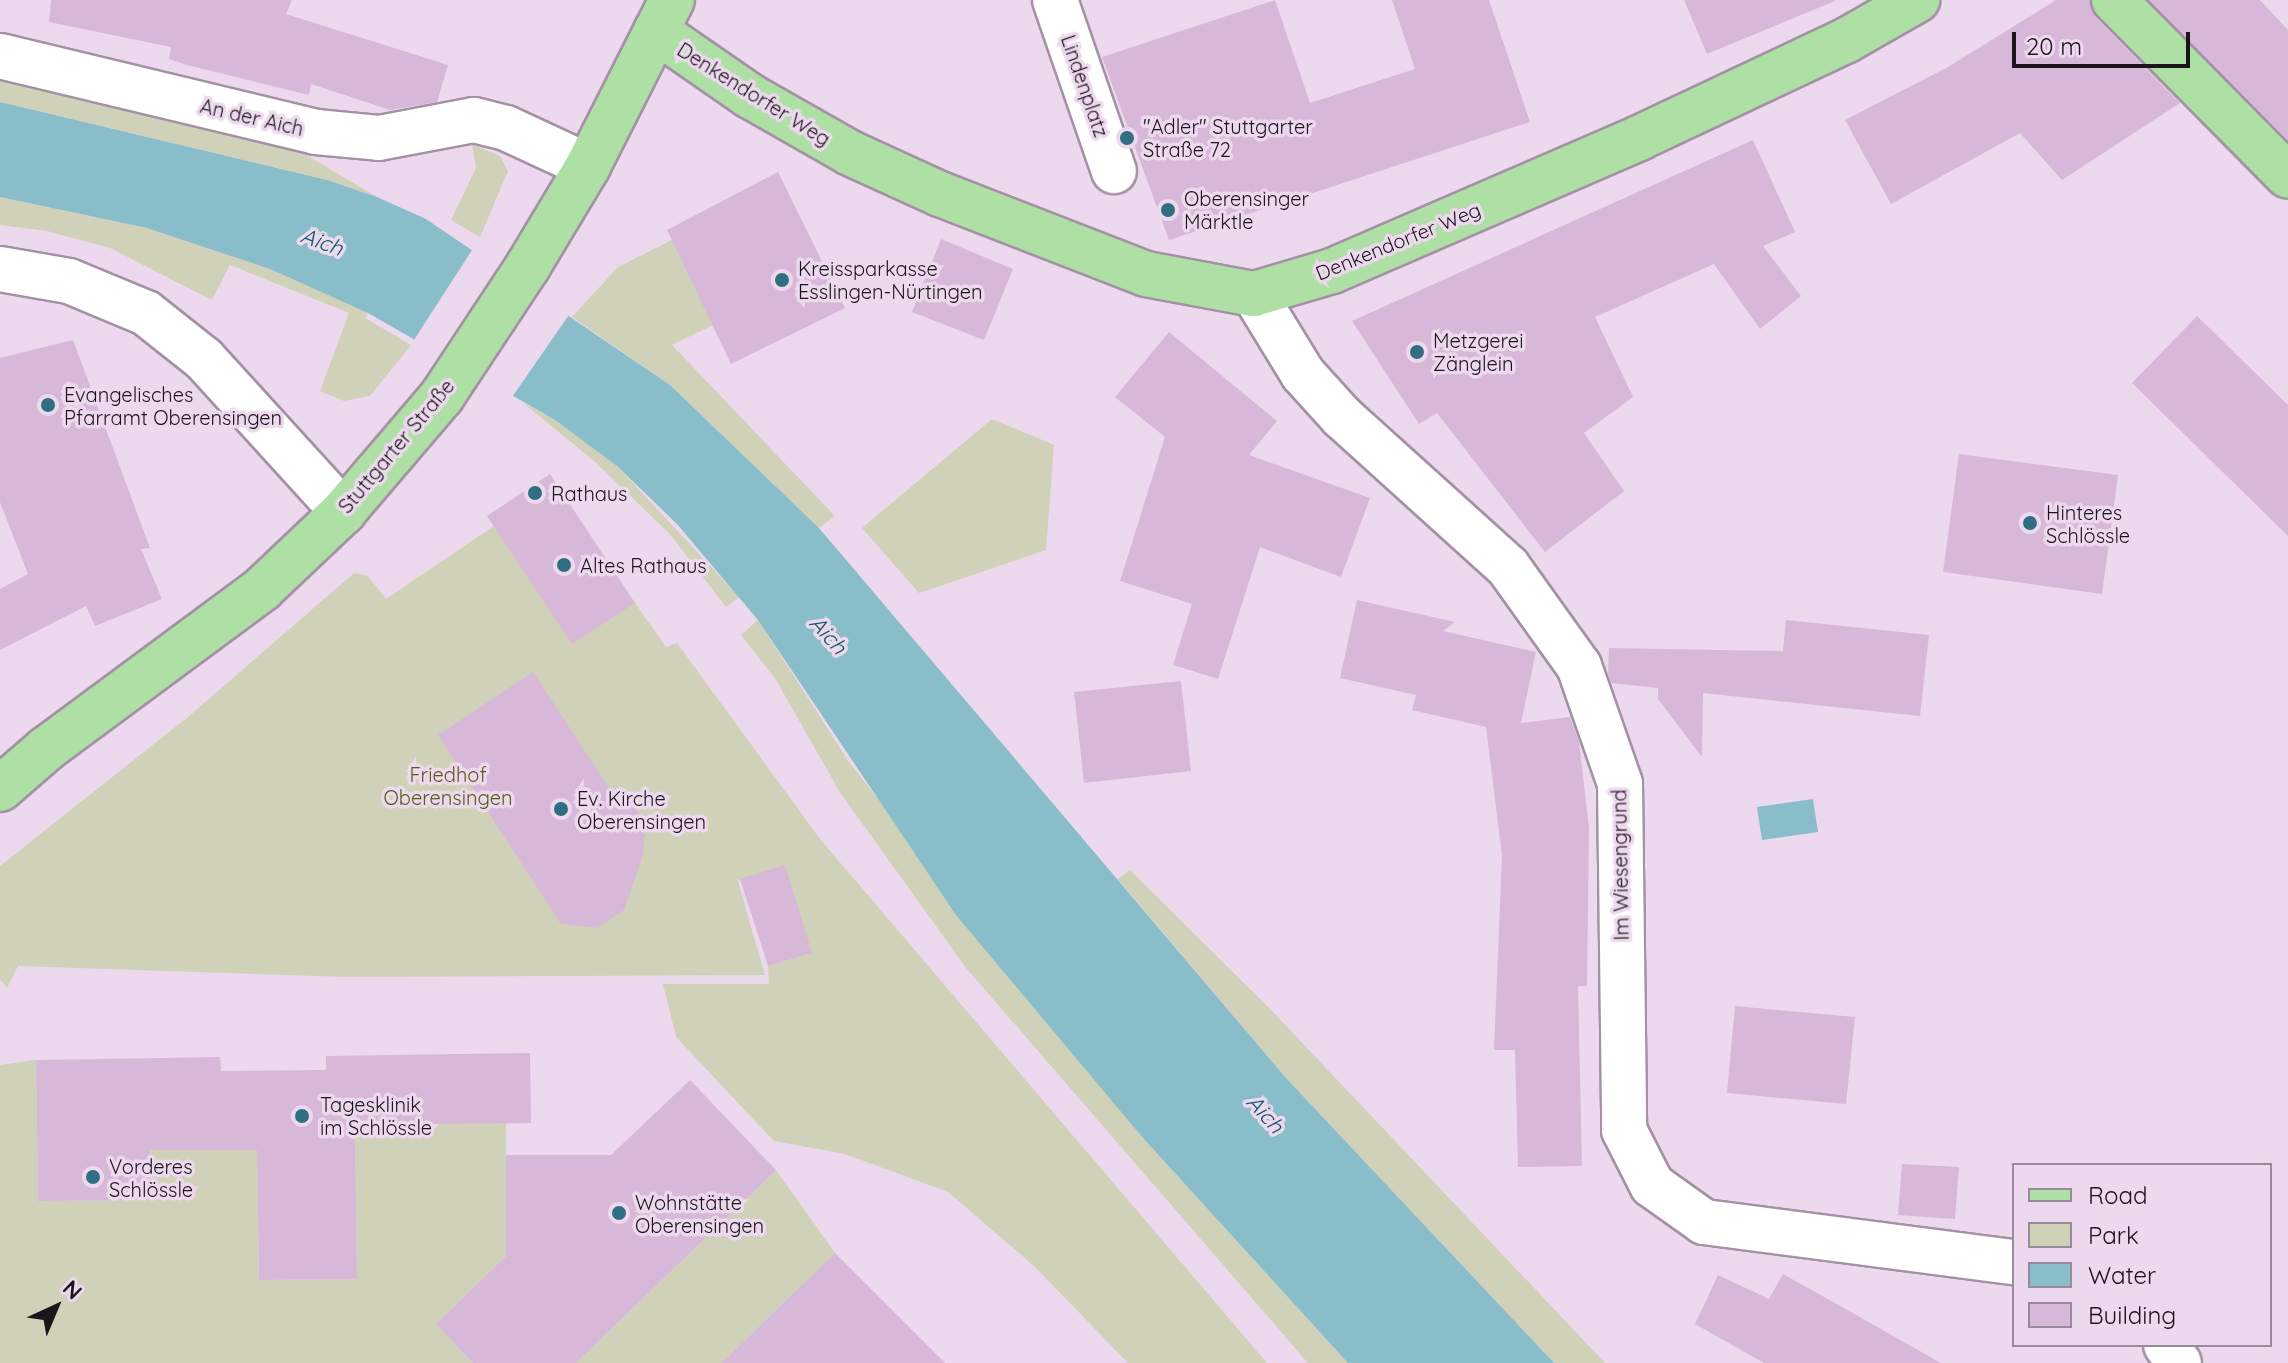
<!DOCTYPE html>
<html>
<head>
<meta charset="utf-8">
<style>
  body { margin:0 }
  #map { position:relative; width:2288px; height:1363px; overflow:hidden; background:#edd9ed; font-family:Quicksand,sans-serif }
  div>[style] { position:absolute }
  [style*='--x'] { left:calc(var(--x)*1px); top:calc(var(--y)*1px); width:calc(var(--w)*1px); rotate:calc(var(--a)*1deg) }
  .green>* { inset:0; background:#cfd1b8 }
  .water>* { inset:0; background:#89bdc9 }
  .pier>* { inset:0; background:#edd9ed }
  .building>* { inset:0; background:#d8b8d8 }
  .roads { filter:drop-shadow(2px 0 #a391a4) drop-shadow(-2px 0 #a391a4) drop-shadow(0 2px #a391a4) drop-shadow(0 -2px #a391a4) }
  .minor>* { height:44px; margin:-22px; padding:0 22px; transform-origin:22px; border-radius:22px; background:#fff }
  .major>* { height:44px; margin:-22px; padding:0 22px; transform-origin:22px; border-radius:22px; background:#aedfa5 }
  .dots>* { width:22px; height:22px; translate:-50% -50%; box-sizing:border-box; border:4px solid #edd9ed; border-radius:50% }
  span { translate:-50% -50%; white-space:nowrap; text-align:center; line-height:1.15; -webkit-text-stroke:7px #edd9ed; paint-order:stroke }
  .street-label { font-size:20px; color:#1b141b }
  .poi-label { font-size:20px; color:#1b141b }
  .left { translate:0 -50%; text-align:left }
  .park-label { font-size:20px; color:#595b18 }
  .water-label { font-size:22px; color:#125a68; font-style:italic }
  .legend { position:absolute; left:2012px; top:1163px; width:260px; height:184px; box-sizing:border-box; background:#edd9ed; border:2px solid #998a99; margin:0; padding:10px 14px; list-style:none; font-size:24px; color:#1b141b }
  .legend li { display:flex; align-items:center; gap:16px; height:40px }
  .legend b { width:40px; border:2px solid #998a99 }
  .north { position:absolute; left:16px; top:1267px; width:80px; height:80px; -webkit-text-stroke:6px #edd9ed; paint-order:stroke; rotate:44deg; font-size:22px; font-weight:700; line-height:32px; text-align:center; color:#1b141b }
  .north::after { content:''; display:block; margin:auto; width:28px; height:36px; background:#1b141b; clip-path:polygon(50% 0,100% 100%,50% 72%,0 100%) }
  .scale { position:absolute; left:2012px; top:32px; width:178px; height:36px; box-sizing:border-box; border:4px solid #1b141b; border-top:0; padding-left:10px; font-size:24px; line-height:28px; white-space:nowrap; color:#1b141b; -webkit-text-stroke:6px #edd9ed; paint-order:stroke }
</style>
</head>
<body>
<div id="map">
  <div class="green">
    <i style="clip-path:polygon(0 80px,301px 152px,377px 197px,327px 180px,0 102px)"></i>
    <i style="clip-path:polygon(472px 144px,500px 156px,508px 171px,480px 237px,451px 220px,476px 168px)"></i>
    <i style="clip-path:polygon(0 197px,147px 228px,270px 269px,368px 313px,365px 318px,411px 345px,370px 396px,344px 401px,320px 391px,349px 313px,230px 265px,212px 300px,110px 248px,47px 231px,0 225px)"></i>
    <i style="clip-path:polygon(672px 240px,713px 325px,672px 345px,835px 516px,819px 528px,670px 385px,572px 317px,618px 267px)"></i>
    <i style="clip-path:polygon(522px 402px,555px 420px,617px 466px,739px 597px,726px 607px,669px 533px,594px 461px)"></i>
    <i style="clip-path:polygon(992px 419px,1054px 445px,1046px 550px,919px 593px,862px 528px)"></i>
    <i style="clip-path:polygon(494px 526px,635px 603px,666px 647px,677px 643px,820px 839px,1267px 1363px,1128px 1363px,1035px 1267px,948px 1192px,845px 1154px,774px 1141px,676px 1037px,663px 984px,769px 984px,768px 966px,812px 953px,737px 878px,765px 975px,347px 977px,18px 966px,7px 988px,0 979px,0 866px,188px 717px,354px 573px,368px 576px,386px 599px)"></i>
    <i style="clip-path:polygon(758px 620px,849px 762px,1143px 1138px,1348px 1363px,1308px 1363px,967px 969px,841px 794px,776px 680px,741px 635px)"></i>
    <i style="clip-path:polygon(1130px 870px,1274px 1013px,1605px 1363px,1554px 1363px,1286px 1078px,1118px 879px)"></i>
    <i style="clip-path:polygon(36px 1060px,38px 1201px,149px 1200px,150px 1150px,257px 1150px,259px 1280px,357px 1279px,355px 1125px,506px 1123px,506px 1256px,436px 1324px,473px 1363px,0 1363px,0 1065px)"></i>
    <i style="clip-path:polygon(776px 1170px,835px 1253px,736px 1350px,735px 1363px,576px 1363px)"></i>
  </div>
  <div class="water">
    <i style="clip-path:polygon(0 102px,327px 180px,377px 197px,426px 219px,670px 385px,819px 528px,1286px 1078px,1554px 1363px,1348px 1363px,1143px 1138px,956px 915px,758px 620px,677px 524px,617px 466px,555px 420px,368px 313px,270px 269px,147px 228px,0 197px)"></i>
    <i style="clip-path:polygon(1813px 799px,1818px 832px,1762px 840px,1757px 807px)"></i>
  </div>
  <div class="pier">
    <i style="clip-path:polygon(474px 247px,571px 312px,510px 400px,412px 343px)"></i>
  </div>
  <div class="building">
    <i style="clip-path:polygon(51px 0,292px 0,286px 14px,448px 65px,437px 102px,390px 110px,311px 84px,309px 95px,187px 65px,169px 59px,171px 47px,49px 22px)"></i>
    <i style="clip-path:polygon(1275px 0,1310px 103px,1415px 69px,1392px 0,1489px 0,1530px 122px,1169px 240px,1102px 57px)"></i>
    <i style="clip-path:polygon(1684px 0,1835px 0,1835px 1px,1707px 54px)"></i>
    <i style="clip-path:polygon(2056px 0,2090px 0,2096px 18px,2180px 103px,2062px 180px,2020px 133px,1891px 204px,1845px 120px,1948px 67px)"></i>
    <i style="clip-path:polygon(2149px 0,2260px 0,2288px 30px,2288px 140px)"></i>
    <i style="clip-path:polygon(1753px 140px,1795px 232px,1763px 246px,1801px 296px,1760px 329px,1714px 264px,1595px 317px,1633px 397px,1584px 433px,1624px 491px,1545px 552px,1437px 413px,1419px 424px,1352px 321px)"></i>
    <i style="clip-path:polygon(778px 172px,845px 308px,731px 364px,667px 230px)"></i>
    <i style="clip-path:polygon(941px 239px,1013px 269px,984px 340px,912px 312px)"></i>
    <i style="clip-path:polygon(2197px 316px,2288px 405px,2288px 536px,2132px 383px)"></i>
    <i style="clip-path:polygon(1169px 332px,1277px 421px,1249px 455px,1370px 498px,1341px 577px,1260px 547px,1218px 679px,1173px 665px,1192px 604px,1120px 581px,1165px 437px,1115px 397px)"></i>
    <i style="clip-path:polygon(73px 340px,150px 548px,141px 549px,162px 599px,95px 626px,86px 606px,0 650px,0 589px,28px 574px,0 502px,0 358px)"></i>
    <i style="clip-path:polygon(1959px 454px,2118px 475px,2102px 594px,1943px 572px)"></i>
    <i style="clip-path:polygon(550px 474px,635px 603px,572px 644px,487px 516px)"></i>
    <i style="clip-path:polygon(1357px 600px,1455px 622px,1443px 631px,1536px 652px,1521px 723px,1570px 717px,1579px 742px,1589px 828px,1587px 986px,1578px 986px,1582px 1166px,1518px 1167px,1515px 1050px,1494px 1050px,1502px 856px,1486px 727px,1412px 710px,1416px 695px,1340px 678px)"></i>
    <i style="clip-path:polygon(1786px 620px,1929px 635px,1920px 716px,1703px 693px,1702px 757px,1658px 699px,1658px 688px,1611px 683px,1608px 673px,1609px 648px,1783px 651px)"></i>
    <i style="clip-path:polygon(533px 672px,611px 791px,626px 794px,646px 824px,642px 858px,624px 910px,597px 928px,561px 924px,438px 735px)"></i>
    <i style="clip-path:polygon(1181px 681px,1191px 771px,1084px 783px,1074px 692px)"></i>
    <i style="clip-path:polygon(785px 865px,812px 953px,768px 966px,740px 879px)"></i>
    <i style="clip-path:polygon(1735px 1006px,1855px 1017px,1846px 1104px,1727px 1093px)"></i>
    <i style="clip-path:polygon(530px 1053px,531px 1123px,355px 1125px,357px 1279px,259px 1280px,257px 1150px,150px 1150px,150px 1200px,38px 1201px,36px 1060px,220px 1057px,221px 1071px,326px 1070px,326px 1056px)"></i>
    <i style="clip-path:polygon(690px 1080px,776px 1170px,576px 1363px,473px 1363px,436px 1324px,506px 1256px,506px 1155px,611px 1155px)"></i>
    <i style="clip-path:polygon(1902px 1164px,1959px 1167px,1955px 1219px,1898px 1215px)"></i>
    <i style="clip-path:polygon(835px 1253px,945px 1363px,722px 1363px)"></i>
    <i style="clip-path:polygon(1783px 1274px,1842px 1307px,1941px 1363px,1764px 1363px,1695px 1324px,1718px 1275px,1769px 1299px)"></i>
  </div>
  <div class="roads">
    <div class="minor">
      <i style="--x:1055;--y:0;--w:181;--a:71"></i>
      <i style="--x:0;--y:56;--w:325;--a:13.5"></i>
      <i style="--x:316;--y:132;--w:63;--a:5.4"></i>
      <i style="--x:379;--y:138;--w:97;--a:-10.7"></i>
      <i style="--x:474;--y:120;--w:33;--a:14"></i>
      <i style="--x:506;--y:128;--w:90;--a:24.9"></i>
      <i style="--x:0;--y:269;--w:70;--a:9.9"></i>
      <i style="--x:69;--y:281;--w:83;--a:22.6"></i>
      <i style="--x:146;--y:313;--w:74;--a:38.4"></i>
      <i style="--x:204;--y:359;--w:207;--a:47.7"></i>
      <i style="--x:1254;--y:294;--w:94;--a:58.5"></i>
      <i style="--x:1303;--y:374;--w:58;--a:47.8"></i>
      <i style="--x:1342;--y:417;--w:224;--a:42.1"></i>
      <i style="--x:1508;--y:567;--w:122;--a:54.4"></i>
      <i style="--x:1579;--y:666;--w:125;--a:70.8"></i>
      <i style="--x:1620;--y:784;--w:346;--a:89.3"></i>
      <i style="--x:1624;--y:1130;--w:62;--a:63"></i>
      <i style="--x:1652;--y:1185;--w:64;--a:35.4"></i>
      <i style="--x:1704;--y:1222;--w:313;--a:7.4"></i>
      <i style="--x:2166;--y:1345;--w:22;--a:54"></i>
    </div>
    <div class="major">
      <i style="--x:2114;--y:0;--w:247;--a:45.3"></i>
      <i style="--x:656;--y:31;--w:114;--a:34.7"></i>
      <i style="--x:750;--y:96;--w:115;--a:29.7"></i>
      <i style="--x:850;--y:153;--w:99;--a:24.5"></i>
      <i style="--x:940;--y:194;--w:221;--a:21.2"></i>
      <i style="--x:1146;--y:274;--w:110;--a:10.5"></i>
      <i style="--x:1254;--y:294;--w:81;--a:-16.4"></i>
      <i style="--x:1332;--y:271;--w:335;--a:-23.4"></i>
      <i style="--x:1639;--y:138;--w:230;--a:-25.2"></i>
      <i style="--x:1847;--y:40;--w:81;--a:-29.7"></i>
      <i style="--x:0;--y:789;--w:61;--a:-41"></i>
      <i style="--x:46;--y:749;--w:269;--a:-36.5"></i>
      <i style="--x:262;--y:589;--w:112;--a:-43.5"></i>
      <i style="--x:343;--y:512;--w:153;--a:-49.5"></i>
      <i style="--x:442;--y:396;--w:156;--a:-56.5"></i>
      <i style="--x:528;--y:266;--w:117;--a:-59"></i>
      <i style="--x:588;--y:166;--w:186;--a:-63.2"></i>
    </div>
  </div>
  <div class="dots">
    <i style="left:1127px;top:138px;background:#306e84"></i>
    <i style="left:1168px;top:210px;background:#306e84"></i>
    <i style="left:782px;top:280px;background:#306e84"></i>
    <i style="left:1417px;top:352px;background:#306e84"></i>
    <i style="left:48px;top:405px;background:#306e84"></i>
    <i style="left:535px;top:493px;background:#306e84"></i>
    <i style="left:2030px;top:523px;background:#306e84"></i>
    <i style="left:564px;top:565px;background:#306e84"></i>
    <i style="left:561px;top:809px;background:#306e84"></i>
    <i style="left:302px;top:1116px;background:#306e84"></i>
    <i style="left:93px;top:1177px;background:#306e84"></i>
    <i style="left:619px;top:1213px;background:#306e84"></i>
  </div>
  <div class="street-label">
    <span style="left:1085px;top:86px;rotate:71deg">Lindenplatz</span>
    <span style="left:754px;top:94px;rotate:32deg">Denkendorfer Weg</span>
    <span style="left:252px;top:117px;rotate:13deg">An der Aich</span>
    <span style="left:1398px;top:241px;rotate:-22deg">Denkendorfer Weg</span>
    <span style="left:396px;top:446px;rotate:-50deg">Stuttgarter Straße</span>
    <span style="left:1620px;top:865px;rotate:-91deg">Im Wiesengrund</span>
  </div>
  <div class="poi-label">
    <span class="left" style="left:1143px;top:138px">"Adler" Stuttgarter<br>Straße 72</span>
    <span class="left" style="left:1184px;top:210px">Oberensinger<br>Märktle</span>
    <span class="left" style="left:798px;top:280px">Kreissparkasse<br>Esslingen-Nürtingen</span>
    <span class="left" style="left:1433px;top:352px">Metzgerei<br>Zänglein</span>
    <span class="left" style="left:64px;top:406px">Evangelisches<br>Pfarramt Oberensingen</span>
    <span class="left" style="left:551px;top:493px">Rathaus</span>
    <span class="left" style="left:2046px;top:524px">Hinteres<br>Schlössle</span>
    <span class="left" style="left:580px;top:565px">Altes Rathaus</span>
    <span class="left" style="left:577px;top:810px">Ev. Kirche<br>Oberensingen</span>
    <span class="left" style="left:320px;top:1116px">Tagesklinik<br>im Schlössle</span>
    <span class="left" style="left:109px;top:1178px">Vorderes<br>Schlössle</span>
    <span class="left" style="left:635px;top:1214px">Wohnstätte<br>Oberensingen</span>
  </div>
  <div class="park-label">
    <span style="left:448px;top:786px">Friedhof<br>Oberensingen</span>
  </div>
  <div class="water-label">
    <span style="left:322px;top:242px;rotate:20deg">Aich</span>
    <span style="left:828px;top:635px;rotate:48deg">Aich</span>
    <span style="left:1265px;top:1114px;rotate:48deg">Aich</span>
  </div>
  <ul class="legend">
  <li><b style="height:10px;background:#aedfa5"></b>Road</li>
  <li><b style="height:22px;background:#cfd1b8"></b>Park</li>
  <li><b style="height:22px;background:#89bdc9"></b>Water</li>
  <li><b style="height:22px;background:#d8b8d8"></b>Building</li>
  </ul>
  <div class="north">N</div>
  <div class="scale">20 m</div>
</div>
</body>
</html>
